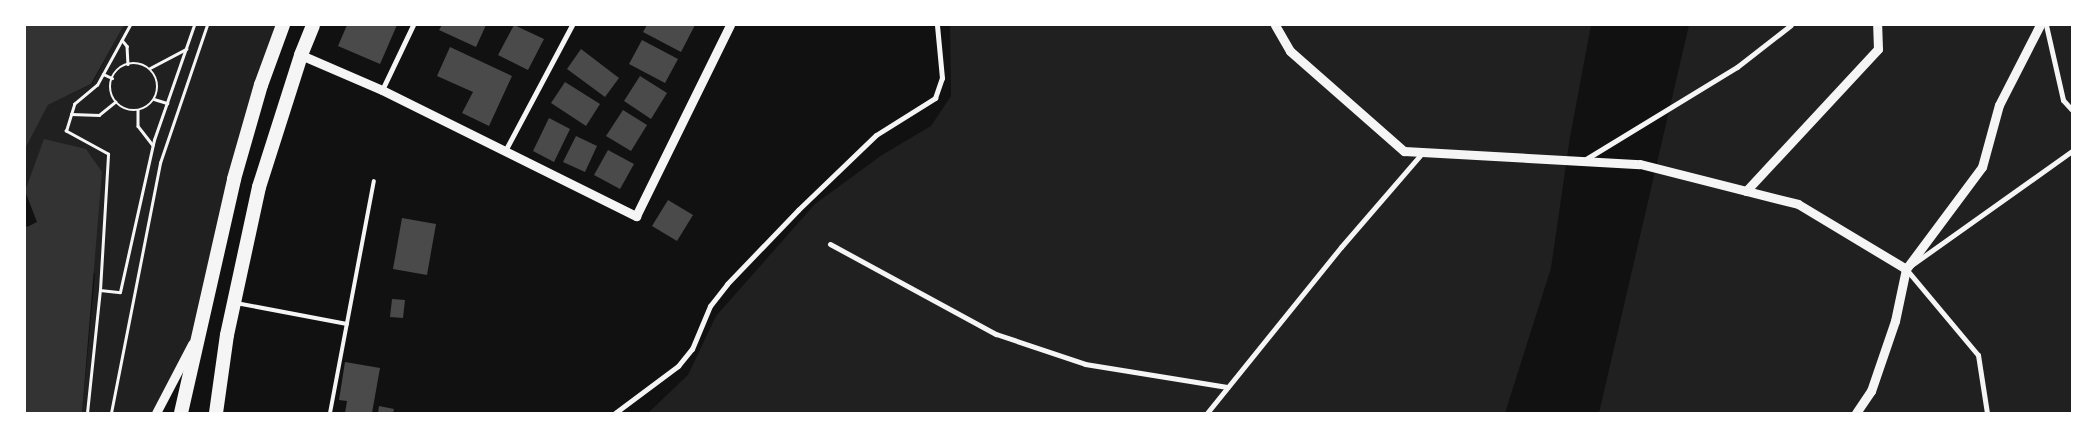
<!DOCTYPE html>
<html>
<head>
<meta charset="utf-8">
<style>
  body { margin:0 }
  #map { position:relative; width:2097px; height:438px; overflow:hidden; background:#111; font-family:"DM Sans",sans-serif }
  div>[style] { position:absolute }
  [style*='--x'] { left:calc(var(--x)*1px); top:calc(var(--y)*1px); width:calc(var(--w)*1px); rotate:calc(var(--a)*1deg) }
  .green>* { inset:0; background:#202020 }
  .water>* { inset:0; background:#333 }
  .building>* { inset:0; background:#4a4a4a }
  .path>* { height:2.5px; margin:-1.25px; padding:0 1.25px; transform-origin:1.25px; border-radius:1.25px; background:#f5f5f5 }
  .path>.ring { margin:-1.25px; padding:0; box-sizing:content-box; background:none; border:2.5px solid #f5f5f5; border-radius:50% }
  .service>* { height:4px; margin:-2px; padding:0 2px; transform-origin:2px; border-radius:2px; background:#f5f5f5 }
  .minor>* { height:5px; margin:-2.5px; padding:0 2.5px; transform-origin:2.5px; border-radius:2.5px; background:#f5f5f5 }
  .tertiary>* { height:9px; margin:-4.5px; padding:0 4.5px; transform-origin:4.5px; border-radius:4.5px; background:#f5f5f5 }
  .trunk>* { height:14px; margin:-7px; padding:0 7px; transform-origin:7px; border-radius:7px; background:#f5f5f5 }
  span { translate:-50% -50%; white-space:nowrap; text-align:center; line-height:1.15; -webkit-text-stroke:4.5px #fff; paint-order:stroke }
  .frame { position:absolute; inset:0; border:26px solid #fff; pointer-events:none }
</style>
</head>
<body>
<div id="map">
  <div class="green">
    <i style="clip-path:polygon(124px 25px,283px 25px,261px 85px,202px 323px,156px 413px,82px 413px,95px 274px,25px 191px,25px 149px,48px 105px,92px 84px)"></i>
    <i style="clip-path:polygon(950px 25px,1591px 25px,1570px 137px,1551px 268px,1505px 413px,648px 413px,688px 375px,716px 316px,815px 204px,882px 155px,931px 126px,951px 96px)"></i>
    <i style="clip-path:polygon(1689px 25px,2072px 25px,2072px 413px,1599px 413px)"></i>
  </div>
  <div class="water">
    <i style="clip-path:polygon(25px 25px,124px 25px,91px 84px,48px 105px,25px 149px)"></i>
    <i style="clip-path:polygon(44px 139px,86px 149px,102px 172px,82px 413px,25px 413px,25px 224px,27px 227px,37px 222px,25px 191px)"></i>
  </div>
  <div class="building">
    <i style="clip-path:polygon(347px 25px,397px 25px,380px 64px,338px 46px)"></i>
    <i style="clip-path:polygon(442px 25px,486px 25px,476px 47px,439px 30px)"></i>
    <i style="clip-path:polygon(514px 25px,544px 39px,528px 70px,498px 55px)"></i>
    <i style="clip-path:polygon(647px 25px,695px 25px,681px 52px,643px 32px)"></i>
    <i style="clip-path:polygon(642px 40px,678px 59px,665px 83px,629px 64px)"></i>
    <i style="clip-path:polygon(450px 47px,512px 76px,489px 126px,462px 113px,473px 92px,437px 76px)"></i>
    <i style="clip-path:polygon(581px 49px,619px 78px,605px 97px,567px 69px)"></i>
    <i style="clip-path:polygon(640px 76px,667px 93px,651px 119px,624px 101px)"></i>
    <i style="clip-path:polygon(565px 82px,600px 104px,586px 126px,551px 103px)"></i>
    <i style="clip-path:polygon(623px 110px,647px 125px,631px 151px,606px 136px)"></i>
    <i style="clip-path:polygon(549px 118px,570px 129px,554px 162px,533px 151px)"></i>
    <i style="clip-path:polygon(576px 136px,597px 146px,585px 172px,563px 162px)"></i>
    <i style="clip-path:polygon(608px 150px,634px 164px,620px 189px,594px 175px)"></i>
    <i style="clip-path:polygon(668px 200px,693px 215px,677px 241px,652px 226px)"></i>
    <i style="clip-path:polygon(402px 218px,436px 224px,427px 275px,393px 269px)"></i>
    <i style="clip-path:polygon(392px 299px,405px 300px,403px 318px,390px 317px)"></i>
    <i style="clip-path:polygon(345px 362px,380px 368px,372px 413px,345px 413px,347px 401px,339px 400px)"></i>
    <i style="clip-path:polygon(379px 406px,394px 409px,393px 413px,378px 413px)"></i>
  </div>
  <div class="path">
    <i style="--x:122;--y:40;--w:8;--a:50"></i>
    <i style="--x:127;--y:46;--w:18;--a:87"></i>
    <i class="ring" style="left:110px;top:63px;width:45.5px;height:45.5px"></i>
    <i style="--x:150;--y:68;--w:41;--a:-27.8"></i>
    <i style="--x:103;--y:74;--w:10;--a:24"></i>
    <i style="--x:154;--y:99;--w:14;--a:17"></i>
    <i style="--x:138;--y:110;--w:16;--a:90"></i>
    <i style="--x:138;--y:126;--w:24;--a:52"></i>
    <i style="--x:71;--y:114;--w:28;--a:2"></i>
    <i style="--x:99;--y:115;--w:21;--a:-39"></i>
    <i style="--x:100;--y:290;--w:136;--a:-86.6"></i>
    <i style="--x:108;--y:154;--w:48;--a:-151.3"></i>
    <i style="--x:66;--y:131;--w:28;--a:-73"></i>
    <i style="--x:74;--y:104;--w:30;--a:-40"></i>
    <i style="--x:97;--y:85;--w:68;--a:-61.2"></i>
    <i style="--x:87;--y:413;--w:124;--a:-84"></i>
    <i style="--x:100;--y:290;--w:20;--a:6"></i>
    <i style="--x:120;--y:292;--w:156;--a:-77.4"></i>
    <i style="--x:154;--y:140;--w:122;--a:-70.8"></i>
    <i style="--x:111;--y:413;--w:255;--a:-78.9"></i>
    <i style="--x:160;--y:163;--w:146;--a:-71.2"></i>
  </div>
  <div class="service">
    <i style="--x:236;--y:303;--w:113;--a:10.7"></i>
    <i style="--x:330;--y:413;--w:236;--a:-79.3"></i>
  </div>
  <div class="minor">
    <i style="--x:2046;--y:25;--w:77;--a:77.2"></i>
    <i style="--x:2063;--y:100;--w:13;--a:48"></i>
    <i style="--x:382;--y:90;--w:72;--a:-64.5"></i>
    <i style="--x:505;--y:151;--w:143;--a:-62"></i>
    <i style="--x:1586;--y:159;--w:177;--a:-31.4"></i>
    <i style="--x:1737;--y:67;--w:68;--a:-37.9"></i>
    <i style="--x:830;--y:244;--w:189;--a:28.5"></i>
    <i style="--x:996;--y:334;--w:94;--a:18.6"></i>
    <i style="--x:1085;--y:364;--w:144;--a:9.2"></i>
    <i style="--x:615;--y:413;--w:79;--a:-36.7"></i>
    <i style="--x:678;--y:366;--w:22;--a:-51"></i>
    <i style="--x:692;--y:349;--w:47;--a:-67.3"></i>
    <i style="--x:710;--y:306;--w:28;--a:-52"></i>
    <i style="--x:727;--y:284;--w:103;--a:-46.2"></i>
    <i style="--x:798;--y:210;--w:108;--a:-43.9"></i>
    <i style="--x:876;--y:135;--w:70;--a:-32.1"></i>
    <i style="--x:935;--y:98;--w:21;--a:-71"></i>
    <i style="--x:942;--y:78;--w:53;--a:-95.4"></i>
    <i style="--x:1207;--y:413;--w:213;--a:-51.1"></i>
    <i style="--x:1341;--y:247;--w:125;--a:-49.2"></i>
    <i style="--x:1987;--y:413;--w:59;--a:-98.8"></i>
    <i style="--x:1978;--y:355;--w:112;--a:-129.9"></i>
    <i style="--x:1906;--y:269;--w:204;--a:-35.4"></i>
  </div>
  <div class="tertiary">
    <i style="--x:1275;--y:25;--w:30;--a:60"></i>
    <i style="--x:1290;--y:51;--w:152;--a:41.3"></i>
    <i style="--x:1404;--y:151;--w:236;--a:3.2"></i>
    <i style="--x:1640;--y:164;--w:163;--a:14.2"></i>
    <i style="--x:1798;--y:204;--w:126;--a:31"></i>
    <i style="--x:1906;--y:269;--w:127;--a:-53.3"></i>
    <i style="--x:1982;--y:167;--w:64;--a:-74.7"></i>
    <i style="--x:1999;--y:105;--w:90;--a:-62.9"></i>
    <i style="--x:301;--y:55;--w:88;--a:23.4"></i>
    <i style="--x:382;--y:90;--w:284;--a:26.4"></i>
    <i style="--x:636;--y:216;--w:213;--a:-63.8"></i>
    <i style="--x:1746;--y:191;--w:194;--a:-47.1"></i>
    <i style="--x:1878;--y:49;--w:24;--a:-92"></i>
    <i style="--x:156;--y:413;--w:78;--a:-62.4"></i>
    <i style="--x:1856;--y:413;--w:27;--a:-56"></i>
    <i style="--x:1871;--y:391;--w:74;--a:-71.1"></i>
    <i style="--x:1895;--y:321;--w:53;--a:-78.1"></i>
  </div>
  <div class="trunk">
    <i style="--x:181;--y:413;--w:240;--a:-77.2"></i>
    <i style="--x:234;--y:179;--w:98;--a:-74"></i>
    <i style="--x:261;--y:85;--w:64;--a:-69.9"></i>
    <i style="--x:216;--y:413;--w:79;--a:-82"></i>
    <i style="--x:227;--y:335;--w:151;--a:-77.8"></i>
    <i style="--x:259;--y:187;--w:139;--a:-72.3"></i>
    <i style="--x:301;--y:55;--w:32;--a:-68"></i>
  </div>
  <div class="frame"></div>
</div>
</body>
</html>
